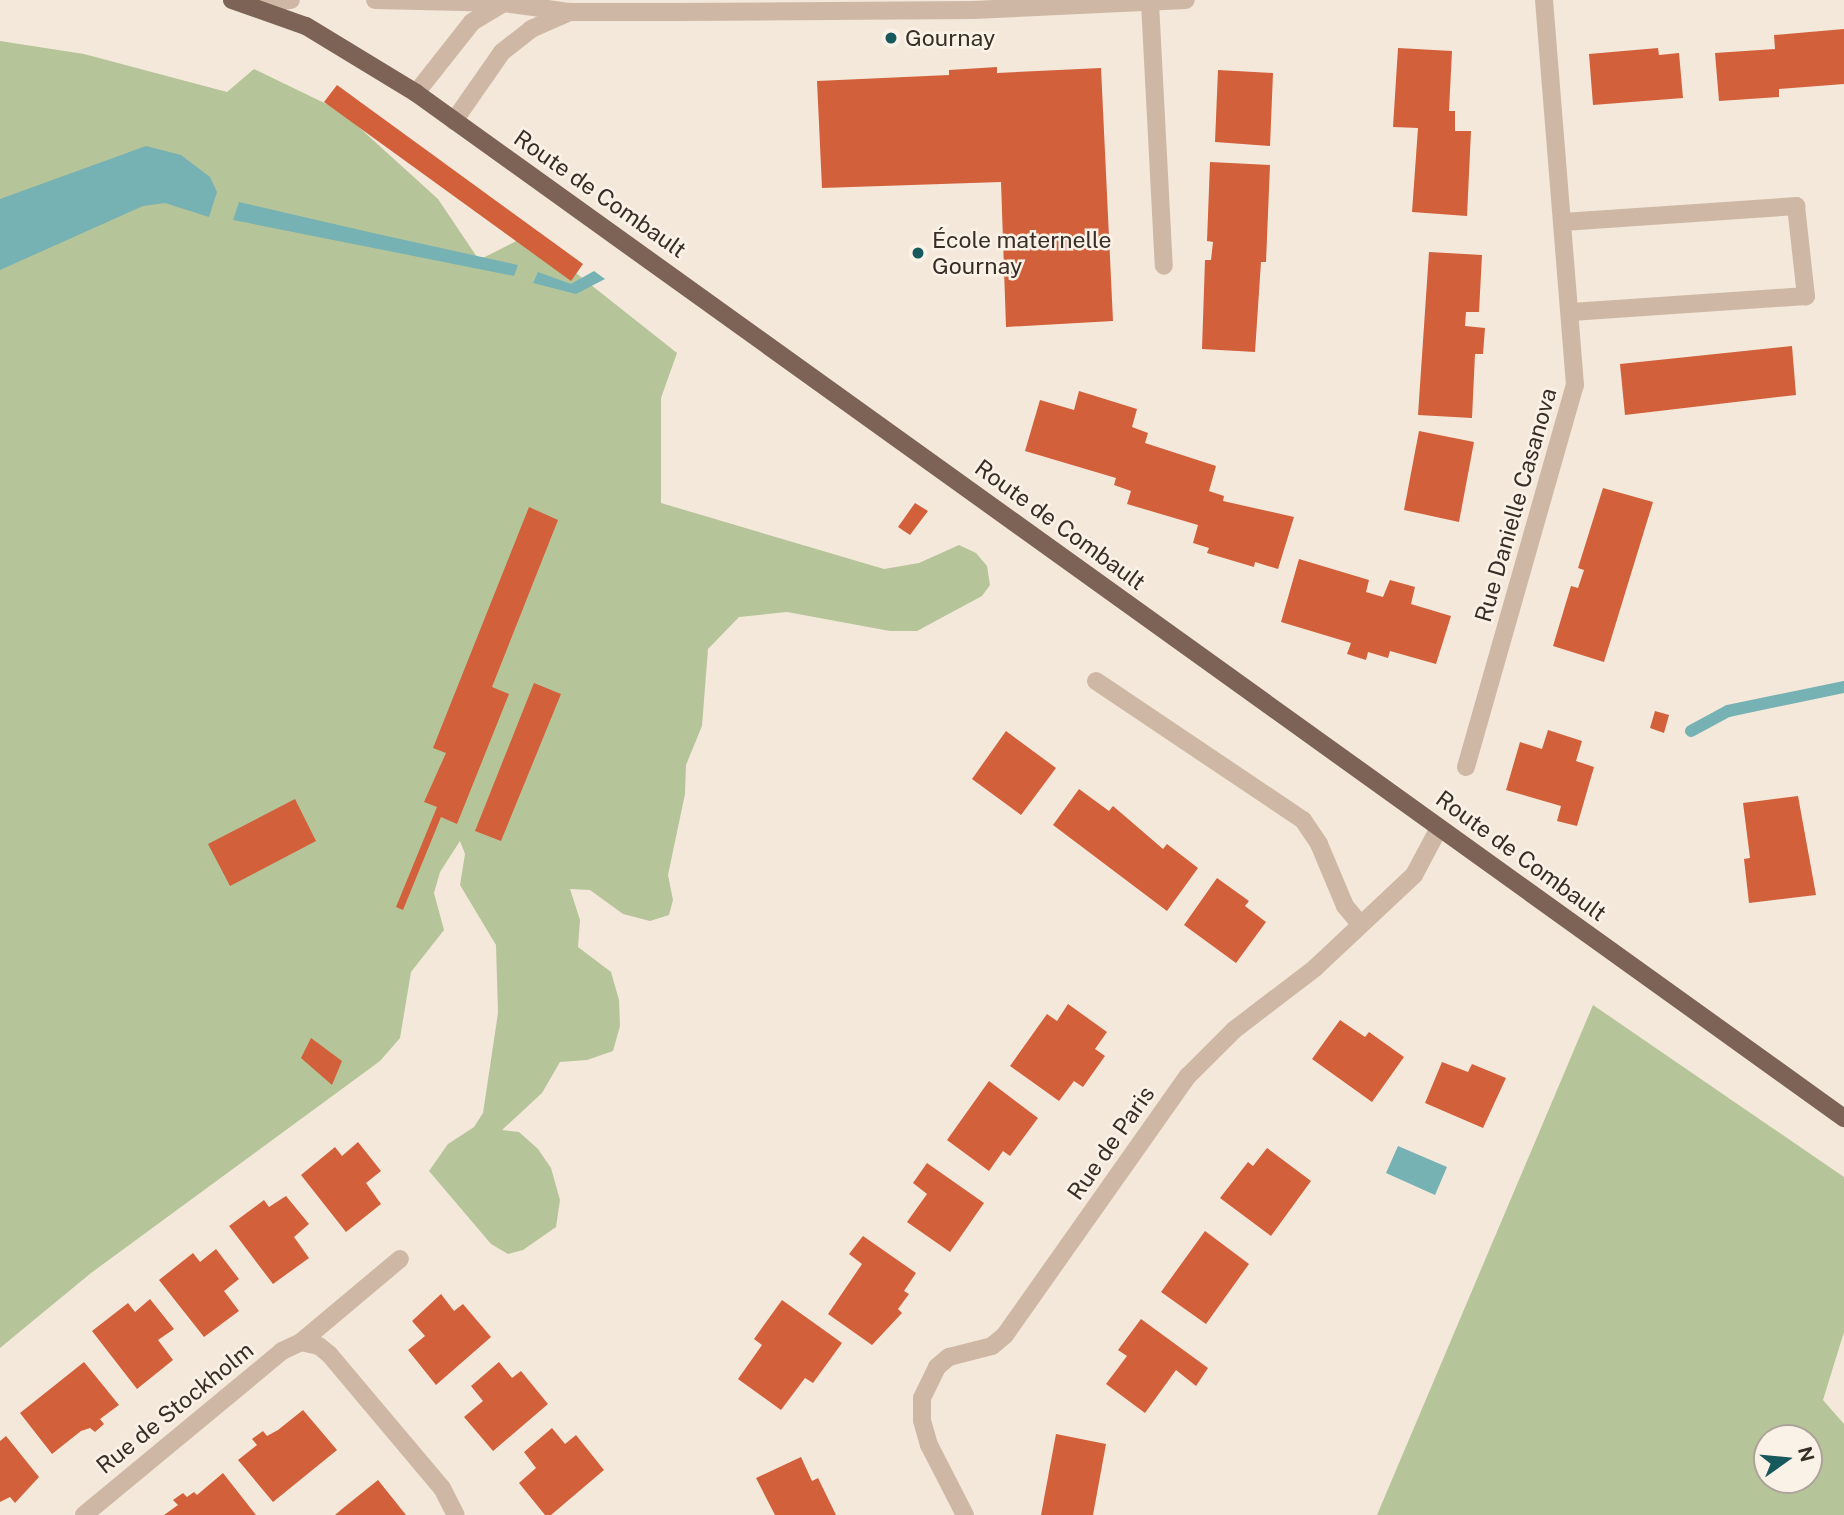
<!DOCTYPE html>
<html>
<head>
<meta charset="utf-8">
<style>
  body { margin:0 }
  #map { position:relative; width:1844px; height:1515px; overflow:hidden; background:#f4e8da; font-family:"Public Sans",sans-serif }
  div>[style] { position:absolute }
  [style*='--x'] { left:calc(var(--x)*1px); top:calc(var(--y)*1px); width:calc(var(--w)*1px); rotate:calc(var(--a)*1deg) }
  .green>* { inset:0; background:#b6c599 }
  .water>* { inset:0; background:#76b1b4 }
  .stream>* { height:12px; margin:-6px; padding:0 6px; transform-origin:6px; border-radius:6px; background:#76b1b4 }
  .building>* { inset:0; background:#d2603b }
  .minor>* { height:18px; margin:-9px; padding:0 9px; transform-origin:9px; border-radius:9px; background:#ceb8a5 }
  .major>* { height:18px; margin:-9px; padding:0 9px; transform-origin:9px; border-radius:9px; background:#7c6356 }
  .dots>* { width:19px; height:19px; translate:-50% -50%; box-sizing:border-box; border:4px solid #fbf2e7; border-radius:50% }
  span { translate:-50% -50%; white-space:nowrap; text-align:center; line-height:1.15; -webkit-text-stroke:5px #fbf2e7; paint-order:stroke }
  .poi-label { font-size:23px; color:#392d27 }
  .left { translate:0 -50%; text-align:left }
  .street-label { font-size:23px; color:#392d27 }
  .north { position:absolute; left:1753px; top:1424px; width:70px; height:70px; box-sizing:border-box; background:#fbf2e7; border:2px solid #ada39a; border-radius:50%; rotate:75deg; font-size:19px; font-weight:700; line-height:28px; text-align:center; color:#392d27 }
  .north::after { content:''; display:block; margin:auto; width:24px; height:32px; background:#18595e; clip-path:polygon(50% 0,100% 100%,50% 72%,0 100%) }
</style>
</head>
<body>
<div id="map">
  <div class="green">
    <i style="clip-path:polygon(0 41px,84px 54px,227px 92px,254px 69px,341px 111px,438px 199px,479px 260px,528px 235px,677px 353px,661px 398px,661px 503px,884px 569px,919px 563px,959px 545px,976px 553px,987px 566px,990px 585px,982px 596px,917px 631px,890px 631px,787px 612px,739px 617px,708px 649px,702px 726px,686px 765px,685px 794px,668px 875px,673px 900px,669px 915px,650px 921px,623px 914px,590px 890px,570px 889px,580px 920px,578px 947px,611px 972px,619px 1000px,620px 1026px,613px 1051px,587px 1060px,560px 1062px,542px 1093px,502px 1130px,519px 1132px,538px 1149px,551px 1168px,560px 1200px,556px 1227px,523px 1250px,508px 1254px,491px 1244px,429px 1171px,448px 1144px,474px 1127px,483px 1113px,498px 1013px,496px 945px,460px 885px,465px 854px,460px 841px,440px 872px,434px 893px,444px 930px,411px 972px,400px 1038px,380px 1061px,91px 1273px,0 1348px)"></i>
    <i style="clip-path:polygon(evenodd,1593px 1005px,1844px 1177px,1844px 1332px,1823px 1400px,1844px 1424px,1844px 1515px,1377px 1515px,1593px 1005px,1809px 1438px,1809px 1480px,1767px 1480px,1767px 1438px,1809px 1438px)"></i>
  </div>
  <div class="water">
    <i style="clip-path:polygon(146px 146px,181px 155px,210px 177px,217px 192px,209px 217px,165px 203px,143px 206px,0 270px,0 199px)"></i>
    <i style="clip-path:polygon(239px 202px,373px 233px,518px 265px,514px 276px,233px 220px)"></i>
    <i style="clip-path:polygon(594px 271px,605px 279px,576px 294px,533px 283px,538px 272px,571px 284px)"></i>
    <i style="clip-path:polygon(1398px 1146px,1447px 1167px,1435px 1195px,1386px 1173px)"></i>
  </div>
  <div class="stream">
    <i style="--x:1691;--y:731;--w:42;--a:-28.4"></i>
    <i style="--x:1728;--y:711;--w:118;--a:-11.7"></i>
  </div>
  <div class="building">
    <i style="clip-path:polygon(1844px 29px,1844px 84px,1779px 89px,1779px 97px,1719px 101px,1715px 53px,1775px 49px,1774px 35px)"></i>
    <i style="clip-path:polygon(1398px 48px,1452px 51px,1449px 111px,1455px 111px,1455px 131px,1471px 131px,1467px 216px,1412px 212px,1418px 128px,1393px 127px)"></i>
    <i style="clip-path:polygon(1658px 48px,1659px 55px,1679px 53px,1683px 98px,1593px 105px,1589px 54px)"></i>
    <i style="clip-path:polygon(997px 67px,997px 73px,1101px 68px,1113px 321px,1006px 327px,1001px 182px,822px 188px,817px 81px,949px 75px,949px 70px)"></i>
    <i style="clip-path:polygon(1218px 70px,1273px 73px,1270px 146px,1215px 142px)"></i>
    <i style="clip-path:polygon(337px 85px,583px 264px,571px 281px,324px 102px)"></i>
    <i style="clip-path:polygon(1210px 162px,1270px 165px,1266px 262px,1261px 262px,1255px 352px,1202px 349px,1205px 260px,1211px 260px,1213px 242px,1207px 241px)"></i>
    <i style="clip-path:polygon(1429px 252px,1482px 255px,1479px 312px,1466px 312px,1465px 326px,1485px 328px,1483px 354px,1475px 354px,1472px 418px,1418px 415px)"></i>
    <i style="clip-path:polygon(1792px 346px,1796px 395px,1625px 415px,1620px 364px)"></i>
    <i style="clip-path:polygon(1079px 391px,1137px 409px,1132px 427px,1148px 433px,1145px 443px,1216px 466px,1209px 491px,1224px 496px,1223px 501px,1294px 517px,1278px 569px,1255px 562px,1254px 567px,1207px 553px,1209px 548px,1193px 543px,1198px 525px,1127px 504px,1131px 491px,1114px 485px,1116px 478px,1025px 451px,1040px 400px,1074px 410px)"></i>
    <i style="clip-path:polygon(1419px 431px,1474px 442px,1459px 522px,1404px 510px)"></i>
    <i style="clip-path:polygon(1603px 488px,1653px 502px,1604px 662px,1553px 646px,1571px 586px,1578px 588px,1584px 570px,1578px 568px)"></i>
    <i style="clip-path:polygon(915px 503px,928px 511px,910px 535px,898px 527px)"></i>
    <i style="clip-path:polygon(529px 507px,558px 520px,492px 687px,509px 694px,457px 824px,441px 817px,403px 910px,396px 907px,437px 807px,424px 802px,446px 753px,433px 748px)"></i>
    <i style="clip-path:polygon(1299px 559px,1369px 580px,1366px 592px,1383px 597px,1390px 580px,1415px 587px,1411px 604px,1451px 616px,1436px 664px,1390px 651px,1388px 658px,1368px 652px,1366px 660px,1347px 654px,1351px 643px,1281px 622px)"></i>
    <i style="clip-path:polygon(534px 683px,561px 694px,501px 841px,475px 831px)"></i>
    <i style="clip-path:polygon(1655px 711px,1669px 715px,1664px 733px,1650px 728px)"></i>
    <i style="clip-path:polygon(1548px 730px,1582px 741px,1576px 761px,1594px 767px,1577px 826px,1557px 821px,1561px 806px,1506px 790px,1520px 742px,1542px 749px)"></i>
    <i style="clip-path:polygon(1006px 731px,1056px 768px,1021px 815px,972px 779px)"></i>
    <i style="clip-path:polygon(1079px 789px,1109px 811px,1113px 806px,1163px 849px,1167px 844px,1198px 868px,1167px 911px,1053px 825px)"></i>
    <i style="clip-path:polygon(1798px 796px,1816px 895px,1749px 903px,1744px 859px,1750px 858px,1743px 803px)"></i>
    <i style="clip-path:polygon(295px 799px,316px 841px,230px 886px,208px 844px)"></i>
    <i style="clip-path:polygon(1217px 878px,1249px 901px,1245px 906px,1266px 922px,1236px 963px,1184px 925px)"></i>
    <i style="clip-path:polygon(1068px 1004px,1107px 1032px,1095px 1049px,1105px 1056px,1083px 1087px,1074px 1081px,1059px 1101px,1010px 1066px,1047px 1014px,1057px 1021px)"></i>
    <i style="clip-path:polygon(1340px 1020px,1365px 1037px,1369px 1032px,1404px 1057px,1372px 1102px,1312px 1059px)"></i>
    <i style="clip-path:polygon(311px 1038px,342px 1061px,332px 1085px,301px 1058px)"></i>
    <i style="clip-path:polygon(1442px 1062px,1468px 1072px,1472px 1064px,1506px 1078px,1483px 1128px,1425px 1103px)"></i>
    <i style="clip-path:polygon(989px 1081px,1038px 1118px,1010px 1156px,1003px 1151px,989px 1171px,947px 1140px)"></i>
    <i style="clip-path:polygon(358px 1142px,381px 1171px,366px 1183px,381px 1204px,346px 1232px,301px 1175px,335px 1147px,342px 1156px)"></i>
    <i style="clip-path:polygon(1267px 1148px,1311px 1181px,1271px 1236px,1220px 1198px,1248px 1162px,1253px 1166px)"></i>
    <i style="clip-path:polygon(927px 1163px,984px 1203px,950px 1252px,907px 1222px,927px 1194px,913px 1183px)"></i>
    <i style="clip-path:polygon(286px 1196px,309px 1224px,294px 1237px,309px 1258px,273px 1284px,229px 1226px,264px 1200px,269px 1207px)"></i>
    <i style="clip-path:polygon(1205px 1231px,1249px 1264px,1206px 1324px,1161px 1292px)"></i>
    <i style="clip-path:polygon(863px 1236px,916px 1273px,904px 1291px,909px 1294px,898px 1309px,902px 1313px,872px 1345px,828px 1314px,862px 1264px,849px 1254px)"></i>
    <i style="clip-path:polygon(216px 1249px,239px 1279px,224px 1291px,239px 1311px,204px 1337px,159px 1280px,193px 1253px,200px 1262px)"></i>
    <i style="clip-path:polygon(441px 1294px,454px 1311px,463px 1304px,491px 1337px,436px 1385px,408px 1350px,425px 1336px,412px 1321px)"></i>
    <i style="clip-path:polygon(150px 1299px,174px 1329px,158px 1340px,173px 1360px,137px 1389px,92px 1331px,128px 1303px,135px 1312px)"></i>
    <i style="clip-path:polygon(782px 1300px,842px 1343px,813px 1383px,805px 1378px,781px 1410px,738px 1379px,762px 1345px,754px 1339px)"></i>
    <i style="clip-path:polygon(1141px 1319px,1208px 1368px,1196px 1386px,1176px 1370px,1145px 1413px,1106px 1384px,1127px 1356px,1118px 1350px)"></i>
    <i style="clip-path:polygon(84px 1362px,119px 1405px,100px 1419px,104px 1424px,95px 1432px,90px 1428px,81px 1431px,52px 1454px,20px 1413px)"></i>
    <i style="clip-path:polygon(499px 1362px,512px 1378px,521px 1371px,548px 1404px,493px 1451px,464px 1417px,483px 1401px,471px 1386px)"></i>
    <i style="clip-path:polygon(303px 1410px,337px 1450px,273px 1502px,238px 1460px,257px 1445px,252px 1439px,263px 1431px,267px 1436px,278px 1430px)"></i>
    <i style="clip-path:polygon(552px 1428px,565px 1444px,576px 1435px,604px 1470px,551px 1515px,545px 1515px,519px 1483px,536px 1468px,524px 1452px)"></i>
    <i style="clip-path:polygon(1056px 1434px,1106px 1444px,1093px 1515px,1041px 1515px)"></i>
    <i style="clip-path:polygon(6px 1436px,39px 1477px,15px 1503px,10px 1497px,0 1502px,0 1441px)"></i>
    <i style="clip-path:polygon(801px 1457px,812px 1481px,818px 1478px,836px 1515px,775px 1515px,756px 1478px)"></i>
    <i style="clip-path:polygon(223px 1473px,256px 1515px,164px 1515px,178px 1505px,173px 1500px,183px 1493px,187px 1497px,194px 1492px,197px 1495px)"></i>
    <i style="clip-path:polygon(378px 1480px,406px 1515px,335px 1515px,342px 1509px)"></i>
  </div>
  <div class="minor">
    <i style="--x:375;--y:0;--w:129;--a:1.3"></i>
    <i style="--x:504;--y:3;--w:67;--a:7.8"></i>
    <i style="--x:570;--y:12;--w:108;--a:0"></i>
    <i style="--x:678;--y:12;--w:295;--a:-0.4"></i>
    <i style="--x:973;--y:10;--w:213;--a:-2.7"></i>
    <i style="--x:1150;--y:3;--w:263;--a:87"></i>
    <i style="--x:246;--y:4;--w:45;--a:-5.1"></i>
    <i style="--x:416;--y:93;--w:90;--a:-51.7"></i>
    <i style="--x:472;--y:22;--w:37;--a:-31"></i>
    <i style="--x:454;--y:121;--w:84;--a:-55.2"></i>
    <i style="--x:502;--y:52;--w:37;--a:-38"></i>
    <i style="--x:531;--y:29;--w:43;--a:-23.6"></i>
    <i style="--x:1563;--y:222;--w:234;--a:-3.9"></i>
    <i style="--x:1796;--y:206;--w:91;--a:83.7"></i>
    <i style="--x:1806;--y:296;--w:235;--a:176.1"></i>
    <i style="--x:1096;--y:681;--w:249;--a:33.9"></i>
    <i style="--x:1303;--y:820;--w:29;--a:56"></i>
    <i style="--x:1319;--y:844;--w:67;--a:67.2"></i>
    <i style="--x:1345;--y:906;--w:23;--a:50"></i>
    <i style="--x:1466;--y:767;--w:397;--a:-74.1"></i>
    <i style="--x:1575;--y:385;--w:386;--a:-94.6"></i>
    <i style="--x:301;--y:1342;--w:129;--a:-40"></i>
    <i style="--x:84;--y:1515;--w:257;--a:-39.6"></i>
    <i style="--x:282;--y:1351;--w:21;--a:-25"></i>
    <i style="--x:301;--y:1342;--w:18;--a:13"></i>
    <i style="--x:319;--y:1346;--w:13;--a:39"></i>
    <i style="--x:329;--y:1354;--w:175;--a:49.9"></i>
    <i style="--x:442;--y:1488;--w:30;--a:63"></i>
    <i style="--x:965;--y:1515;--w:79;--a:-117.2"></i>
    <i style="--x:929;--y:1445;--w:26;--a:-106"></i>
    <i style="--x:922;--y:1420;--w:22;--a:-90"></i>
    <i style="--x:922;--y:1398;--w:34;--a:-64"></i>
    <i style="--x:937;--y:1367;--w:16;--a:-40"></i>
    <i style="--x:949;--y:1357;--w:44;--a:-14.3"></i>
    <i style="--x:992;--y:1346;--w:17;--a:-40"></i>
    <i style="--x:1005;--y:1335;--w:317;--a:-54.8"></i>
    <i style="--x:1188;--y:1076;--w:65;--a:-45"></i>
    <i style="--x:1234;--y:1030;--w:102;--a:-37.4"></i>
    <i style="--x:1315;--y:968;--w:136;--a:-43.2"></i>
    <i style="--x:1414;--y:875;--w:53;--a:-62"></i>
  </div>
  <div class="major">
    <i style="--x:232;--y:0;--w:78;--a:19.4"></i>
    <i style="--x:306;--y:26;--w:129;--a:31.3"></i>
    <i style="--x:416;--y:93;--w:1758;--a:35.67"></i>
  </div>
  <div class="dots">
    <i style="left:891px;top:38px;background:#18595e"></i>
    <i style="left:918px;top:253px;background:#18595e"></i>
  </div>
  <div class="poi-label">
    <span class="left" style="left:905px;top:38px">Gournay</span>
    <span class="left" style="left:932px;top:253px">École maternelle<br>Gournay</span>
  </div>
  <div class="street-label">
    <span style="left:600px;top:194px;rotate:35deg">Route de Combault</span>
    <span style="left:1516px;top:505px;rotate:-74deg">Rue Danielle Casanova</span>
    <span style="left:1060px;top:525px;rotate:36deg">Route de Combault</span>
    <span style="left:1521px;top:856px;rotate:36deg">Route de Combault</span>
    <span style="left:1111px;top:1143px;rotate:-55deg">Rue de Paris</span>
    <span style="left:175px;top:1408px;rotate:-39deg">Rue de Stockholm</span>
  </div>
  <div class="north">N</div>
</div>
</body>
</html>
